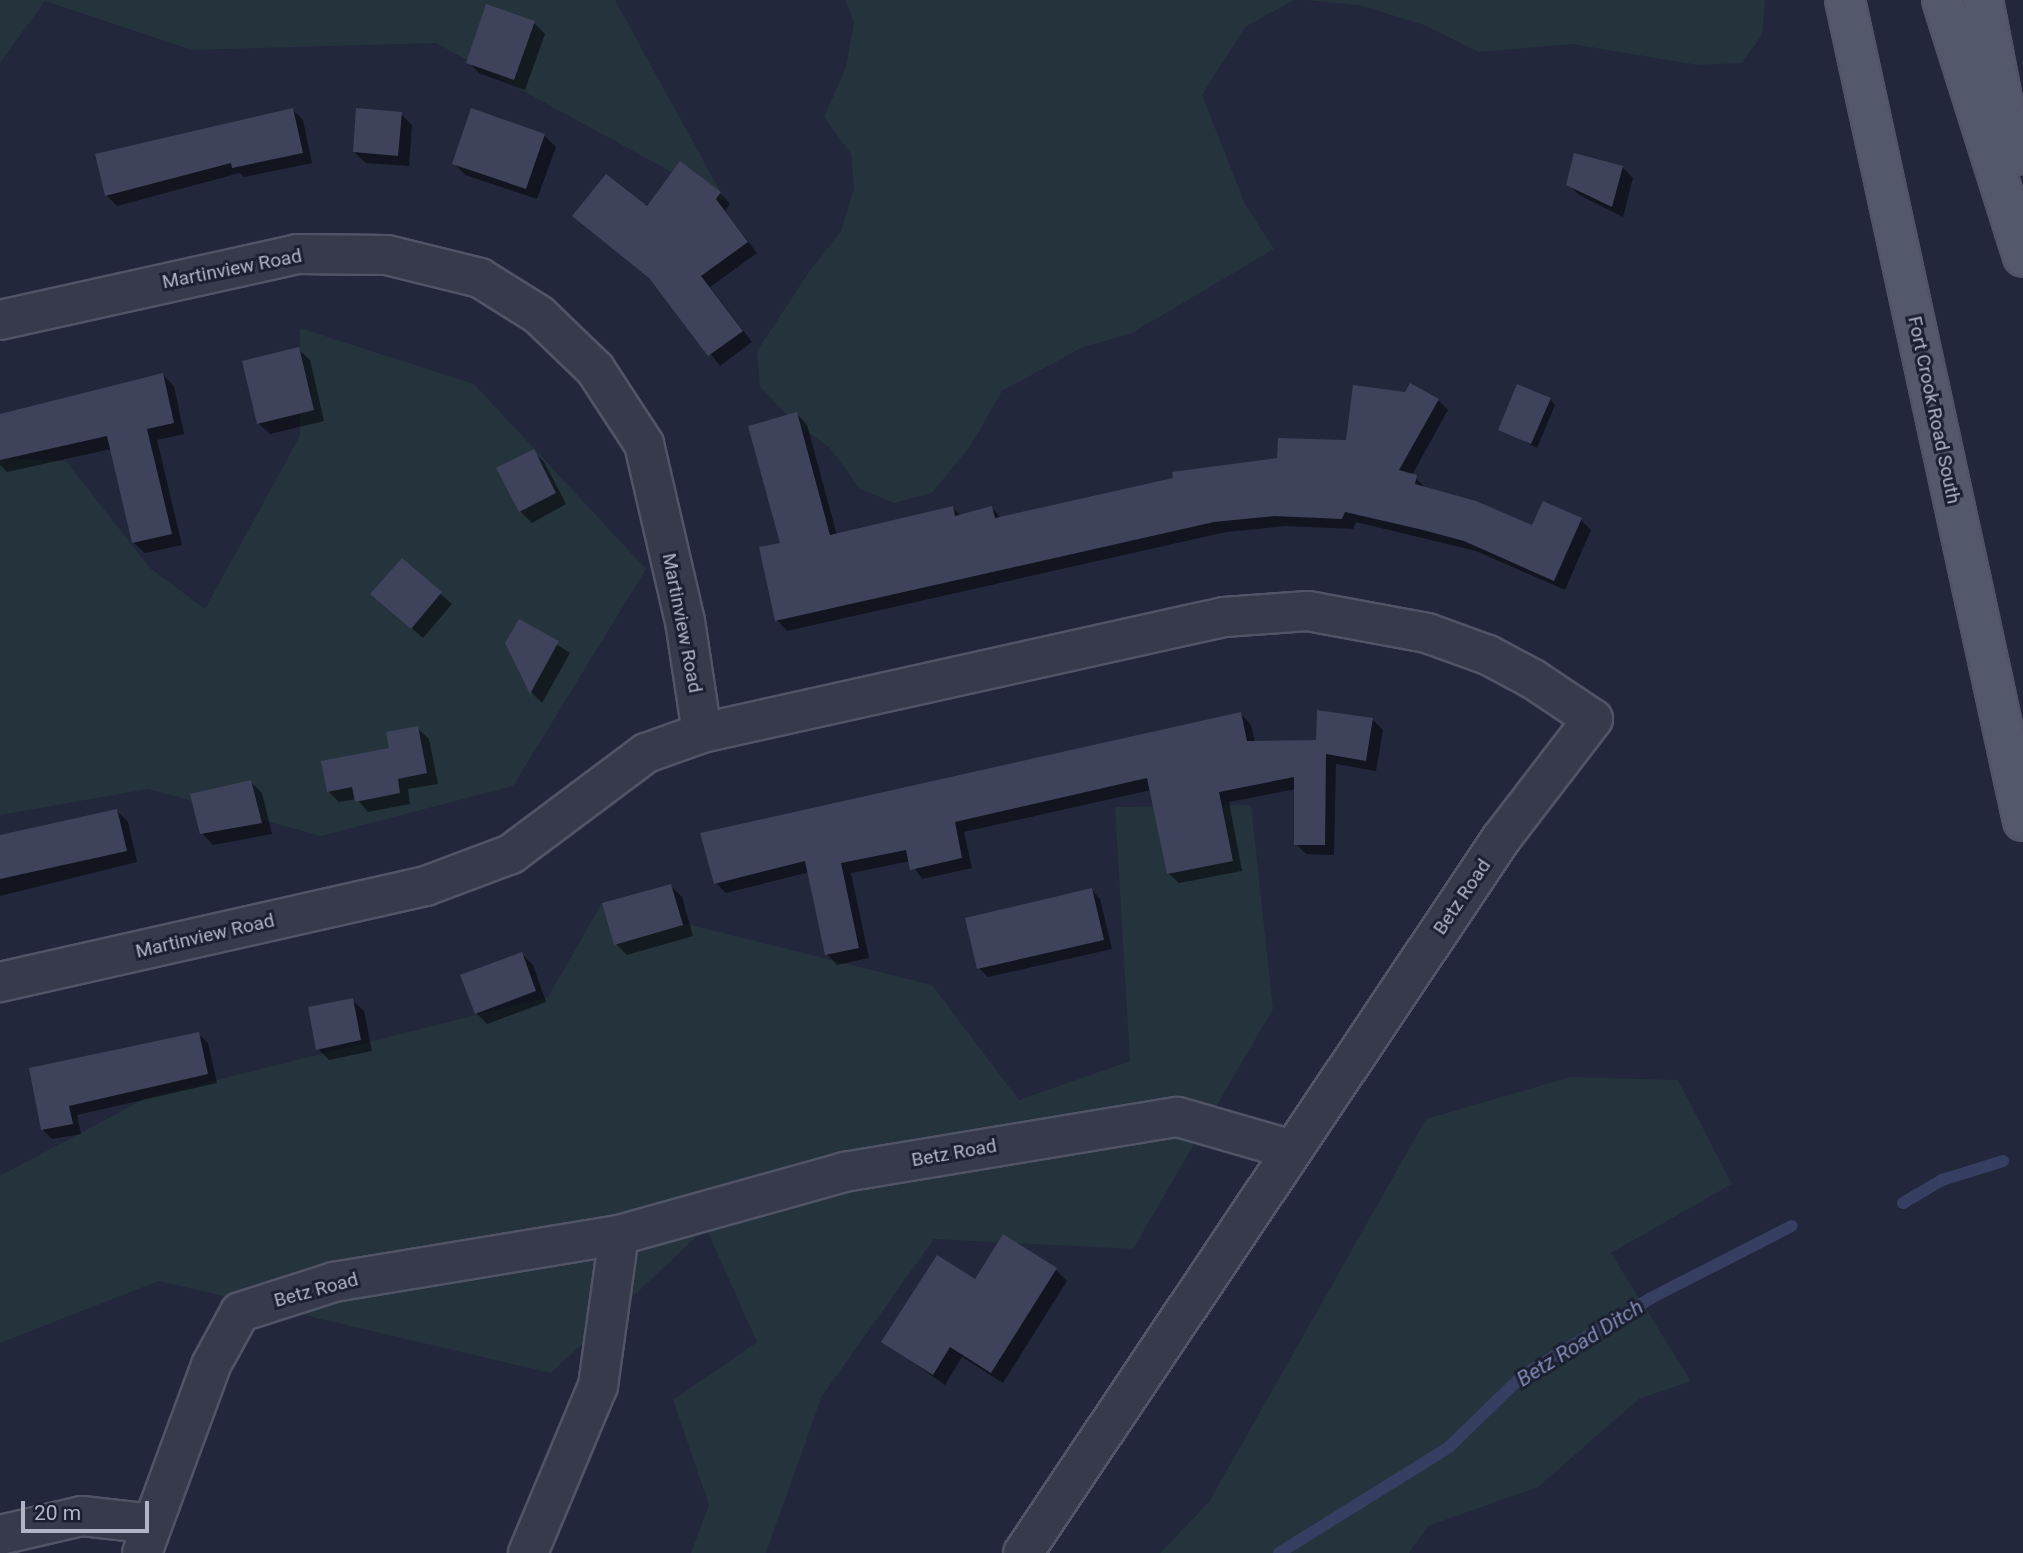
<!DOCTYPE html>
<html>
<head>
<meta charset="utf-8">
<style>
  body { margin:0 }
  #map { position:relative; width:2023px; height:1553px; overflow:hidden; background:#22273b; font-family:Roboto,sans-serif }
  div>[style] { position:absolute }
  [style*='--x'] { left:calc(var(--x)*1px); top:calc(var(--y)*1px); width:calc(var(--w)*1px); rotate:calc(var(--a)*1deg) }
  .green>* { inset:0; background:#24333c }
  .shadow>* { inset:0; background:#0007 }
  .stream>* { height:12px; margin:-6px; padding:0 6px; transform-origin:6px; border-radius:6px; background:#363e62 }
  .building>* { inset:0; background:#3e435b }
  .roads { filter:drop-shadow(2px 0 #515466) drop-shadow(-2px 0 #515466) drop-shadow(0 2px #515466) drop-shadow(0 -2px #515466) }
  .street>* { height:38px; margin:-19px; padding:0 19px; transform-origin:19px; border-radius:19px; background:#363a4b }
  .primary>* { height:38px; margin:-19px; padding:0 19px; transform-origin:19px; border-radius:19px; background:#54586b }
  span { translate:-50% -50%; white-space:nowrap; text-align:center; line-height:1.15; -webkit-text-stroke:6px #1b1f30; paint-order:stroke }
  .street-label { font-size:19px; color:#b1b4c7 }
  .water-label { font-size:21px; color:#808bb3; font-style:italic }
  .scale { position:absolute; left:21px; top:1501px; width:128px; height:32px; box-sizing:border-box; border:4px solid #b1b4c7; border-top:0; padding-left:9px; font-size:21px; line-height:24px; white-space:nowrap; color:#b1b4c7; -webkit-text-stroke:5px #1b1f30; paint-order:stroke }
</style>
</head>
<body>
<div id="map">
  <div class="green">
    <i style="clip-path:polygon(0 0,615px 0,726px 202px,436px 43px,191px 50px,45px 1px,0 63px)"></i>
    <i style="clip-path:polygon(845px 0,1294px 0,1245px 27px,1202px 95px,1245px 204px,1274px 249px,1132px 333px,1081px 348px,1002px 391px,971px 445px,932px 493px,894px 503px,860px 489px,830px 448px,791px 419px,760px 387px,757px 351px,809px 272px,841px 231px,854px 188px,851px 154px,824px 117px,846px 67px,854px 22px)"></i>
    <i style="clip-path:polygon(1304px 0,1765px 0,1762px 35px,1742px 63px,1698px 65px,1572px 44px,1479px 52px,1424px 25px,1359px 5px)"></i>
    <i style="clip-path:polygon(300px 328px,474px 384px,646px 569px,513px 786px,321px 836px,148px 789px,0 815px,0 458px,66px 461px,150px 568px,205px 609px,300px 436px)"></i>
    <i style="clip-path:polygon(1251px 805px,1273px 1009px,1133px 1249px,934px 1239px,822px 1396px,766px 1553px,691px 1553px,709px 1505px,673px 1400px,757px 1342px,706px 1228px,551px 1373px,159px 1281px,0 1343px,0 1176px,146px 1098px,548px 997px,602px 903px,932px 985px,1019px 1100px,1130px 1061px,1115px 807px)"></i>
    <i style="clip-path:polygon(1570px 1077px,1678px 1080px,1732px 1184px,1611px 1253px,1691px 1381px,1639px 1399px,1538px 1487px,1428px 1526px,1409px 1553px,1160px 1553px,1209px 1502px,1426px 1119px)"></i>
  </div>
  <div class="shadow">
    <i style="clip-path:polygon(534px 23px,545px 34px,525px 90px,479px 73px,468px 62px)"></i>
    <i style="clip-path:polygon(293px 110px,303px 120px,312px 163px,244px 177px,240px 173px,117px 206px,106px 195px)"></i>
    <i style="clip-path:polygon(401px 114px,412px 125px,409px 166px,366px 163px,354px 152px)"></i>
    <i style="clip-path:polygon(544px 135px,556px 147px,537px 199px,465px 175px,454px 163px)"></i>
    <i style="clip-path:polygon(1622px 167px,1633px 178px,1623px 217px,1579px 195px,1568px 184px)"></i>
    <i style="clip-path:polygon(720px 193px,730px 204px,725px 211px,757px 253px,710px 287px,752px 342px,720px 366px,655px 282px,575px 216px)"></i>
    <i style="clip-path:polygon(298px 349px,310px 360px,324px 421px,270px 434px,258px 423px)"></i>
    <i style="clip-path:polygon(163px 375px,174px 386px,184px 434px,157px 440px,182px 545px,145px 553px,133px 542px,111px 449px,7px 472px,0 465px,0 416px)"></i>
    <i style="clip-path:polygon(1550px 399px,1555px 405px,1537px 448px,1500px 429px)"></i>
    <i style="clip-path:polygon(1438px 400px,1448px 410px,1412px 475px,1427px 489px,1533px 527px,1581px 520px,1591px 530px,1565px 590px,1476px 551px,1356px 522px,1353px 529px,1286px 526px,1226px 532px,787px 631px,777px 620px,797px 414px,807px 425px,837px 535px,953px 508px,961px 516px,992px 508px,1001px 518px,1279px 460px,1347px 442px)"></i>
    <i style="clip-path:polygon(533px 451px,544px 462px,566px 504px,532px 523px,520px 511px,499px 468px)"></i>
    <i style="clip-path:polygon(402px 560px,452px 604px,423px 638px,384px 604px)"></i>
    <i style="clip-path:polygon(519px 621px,570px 653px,542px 703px,532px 693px,507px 643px)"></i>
    <i style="clip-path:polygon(1241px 714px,1251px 725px,1255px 743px,1318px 742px,1372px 719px,1383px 730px,1376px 771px,1336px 764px,1334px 855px,1306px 854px,1296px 844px,1296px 789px,1229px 802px,1242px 871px,1179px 883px,1168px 873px,1151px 790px,964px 832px,972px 868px,922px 879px,910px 861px,851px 873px,869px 958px,837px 965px,827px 954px,809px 872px,726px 893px,716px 883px)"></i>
    <i style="clip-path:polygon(417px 728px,429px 739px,438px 784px,408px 789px,410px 804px,368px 812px,357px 799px,339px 802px,328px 791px)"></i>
    <i style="clip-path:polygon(251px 782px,262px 793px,272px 834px,213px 845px,202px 833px)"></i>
    <i style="clip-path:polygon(117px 811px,128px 822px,137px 862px,0 896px,0 837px)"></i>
    <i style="clip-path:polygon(671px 886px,682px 897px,693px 936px,627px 955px,616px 944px)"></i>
    <i style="clip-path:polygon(1092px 890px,1100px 899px,1112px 949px,988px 977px,979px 968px)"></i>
    <i style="clip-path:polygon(522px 954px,533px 965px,546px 1002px,487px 1024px,476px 1013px)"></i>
    <i style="clip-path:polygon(352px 1000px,364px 1011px,372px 1051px,329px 1060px,318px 1049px)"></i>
    <i style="clip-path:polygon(198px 1034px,208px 1043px,217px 1083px,77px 1115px,81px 1134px,52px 1139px,43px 1130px,31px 1070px)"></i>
    <i style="clip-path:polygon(1056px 1270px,1067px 1281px,1003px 1383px,962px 1357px,945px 1385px,884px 1342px,976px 1281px)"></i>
  </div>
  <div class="stream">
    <i style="--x:1903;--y:1203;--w:45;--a:-30.5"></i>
    <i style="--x:1942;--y:1180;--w:64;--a:-17.3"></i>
    <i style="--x:1279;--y:1553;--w:200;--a:-31.9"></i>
    <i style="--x:1449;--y:1447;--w:103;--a:-44.2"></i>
    <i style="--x:1523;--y:1375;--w:149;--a:-31"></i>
    <i style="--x:1651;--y:1298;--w:158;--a:-27.1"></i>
  </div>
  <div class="building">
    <i style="clip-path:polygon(486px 4px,535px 21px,514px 80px,466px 63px)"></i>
    <i style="clip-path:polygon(293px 108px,303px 153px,232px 168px,231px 163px,105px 196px,95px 154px)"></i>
    <i style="clip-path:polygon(356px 108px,402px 112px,398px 156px,353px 152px)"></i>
    <i style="clip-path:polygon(471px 108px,545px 134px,526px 189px,452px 164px)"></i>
    <i style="clip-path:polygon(1574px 153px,1623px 166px,1612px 207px,1566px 185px)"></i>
    <i style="clip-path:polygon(680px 161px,721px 192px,716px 199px,748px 242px,701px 276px,743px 331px,708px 356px,649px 278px,572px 216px,606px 174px,647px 206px)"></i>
    <i style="clip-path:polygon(299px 347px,314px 410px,257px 424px,242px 361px)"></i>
    <i style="clip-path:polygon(163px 373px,174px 423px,147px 429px,172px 534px,132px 543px,107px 436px,0 460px,0 414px)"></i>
    <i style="clip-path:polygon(1410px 383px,1439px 399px,1399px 470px,1417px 475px,1415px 484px,1476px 501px,1532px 525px,1543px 501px,1582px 518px,1554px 581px,1464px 541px,1419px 529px,1345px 512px,1342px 519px,1274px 516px,1214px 522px,775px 621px,759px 547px,780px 543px,748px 426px,797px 412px,830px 535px,953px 506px,955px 516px,992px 506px,995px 518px,1173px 478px,1172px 472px,1277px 458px,1278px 438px,1346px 440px,1353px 385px,1405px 392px)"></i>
    <i style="clip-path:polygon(1517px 384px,1551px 398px,1531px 444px,1498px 430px)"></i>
    <i style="clip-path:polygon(534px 449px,556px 493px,519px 512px,496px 468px)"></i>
    <i style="clip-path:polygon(402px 558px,442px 592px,411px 629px,370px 594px)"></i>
    <i style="clip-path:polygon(519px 619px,559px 641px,530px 694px,505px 643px)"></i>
    <i style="clip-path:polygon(1317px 710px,1373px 718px,1366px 761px,1326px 754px,1325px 845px,1294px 845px,1294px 777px,1219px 792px,1233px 861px,1167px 874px,1147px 778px,955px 822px,962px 858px,910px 870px,906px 850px,841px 863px,859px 948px,825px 955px,805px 861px,714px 884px,700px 833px,1241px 712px,1247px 741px,1316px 740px)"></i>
    <i style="clip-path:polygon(418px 726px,427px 773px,398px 779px,400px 793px,355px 802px,352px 787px,327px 792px,321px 761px,389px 748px,386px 732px)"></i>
    <i style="clip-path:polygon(251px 780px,262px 823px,200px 834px,190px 794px)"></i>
    <i style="clip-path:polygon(117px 809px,127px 851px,0 879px,0 835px)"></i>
    <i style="clip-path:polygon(671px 884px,683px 925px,614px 945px,602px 903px)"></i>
    <i style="clip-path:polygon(1092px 888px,1104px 940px,977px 969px,965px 918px)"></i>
    <i style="clip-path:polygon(522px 952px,536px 991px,475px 1014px,460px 975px)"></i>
    <i style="clip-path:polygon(353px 998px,361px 1040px,316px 1050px,308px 1007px)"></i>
    <i style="clip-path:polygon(199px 1032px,208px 1074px,69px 1106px,73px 1124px,41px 1130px,29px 1068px)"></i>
    <i style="clip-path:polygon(1003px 1234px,1057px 1268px,991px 1373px,950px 1347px,933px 1375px,881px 1342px,937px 1255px,975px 1279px)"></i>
  </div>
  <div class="roads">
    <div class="street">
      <i style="--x:0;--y:320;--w:304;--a:-12.5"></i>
      <i style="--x:297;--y:254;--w:90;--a:0.6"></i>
      <i style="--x:387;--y:255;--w:96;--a:13.9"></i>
      <i style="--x:480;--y:278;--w:70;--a:32.1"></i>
      <i style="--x:539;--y:315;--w:78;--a:44"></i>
      <i style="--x:595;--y:369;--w:90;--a:56.8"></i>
      <i style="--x:644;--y:444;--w:182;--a:77"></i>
      <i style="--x:685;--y:621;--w:113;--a:81.4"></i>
      <i style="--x:702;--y:733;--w:59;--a:160.3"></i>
      <i style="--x:646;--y:753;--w:169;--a:143.2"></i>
      <i style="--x:511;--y:854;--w:91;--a:159.4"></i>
      <i style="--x:426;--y:886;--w:437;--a:167.3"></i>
      <i style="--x:702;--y:733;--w:535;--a:-12.53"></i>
      <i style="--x:1224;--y:617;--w:84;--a:-4.1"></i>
      <i style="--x:1308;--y:611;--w:121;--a:10.5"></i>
      <i style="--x:1427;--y:633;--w:65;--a:19.8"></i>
      <i style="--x:1488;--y:655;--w:51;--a:28.1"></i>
      <i style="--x:1533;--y:679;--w:72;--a:33.7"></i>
      <i style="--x:1593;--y:719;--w:151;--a:127.5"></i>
      <i style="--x:1501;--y:839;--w:859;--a:123.8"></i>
      <i style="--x:0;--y:1535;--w:84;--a:-13"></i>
      <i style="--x:82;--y:1516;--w:71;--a:6.4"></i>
      <i style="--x:142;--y:1553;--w:200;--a:-69.8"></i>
      <i style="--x:211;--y:1365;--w:60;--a:-61.3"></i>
      <i style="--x:240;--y:1312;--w:99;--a:-17.7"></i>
      <i style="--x:334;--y:1282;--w:289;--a:-9.4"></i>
      <i style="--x:619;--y:1235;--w:234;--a:-15.6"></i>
      <i style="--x:844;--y:1172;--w:338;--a:-9.4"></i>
      <i style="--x:1178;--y:1117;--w:119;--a:16.1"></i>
      <i style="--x:528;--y:1553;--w:181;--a:-67.3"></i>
      <i style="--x:598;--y:1386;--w:152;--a:-82.1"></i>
    </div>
    <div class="primary">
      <i style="--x:1845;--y:0;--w:840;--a:77.77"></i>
      <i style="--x:1942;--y:0;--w:269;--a:72.5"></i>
      <i style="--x:1983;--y:0;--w:159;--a:79.1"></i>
    </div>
  </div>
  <div class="street-label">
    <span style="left:232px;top:269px;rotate:-11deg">Martinview Road</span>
    <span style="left:1934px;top:410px;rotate:78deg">Fort Crook Road South</span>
    <span style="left:682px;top:623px;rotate:79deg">Martinview Road</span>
    <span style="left:1462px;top:897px;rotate:-56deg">Betz Road</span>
    <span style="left:205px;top:936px;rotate:-13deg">Martinview Road</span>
    <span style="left:954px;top:1153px;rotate:-10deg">Betz Road</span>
    <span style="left:316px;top:1290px;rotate:-15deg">Betz Road</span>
  </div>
  <div class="water-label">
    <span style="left:1580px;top:1343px;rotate:-32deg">Betz Road Ditch</span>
  </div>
  <div class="scale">20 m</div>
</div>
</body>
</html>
